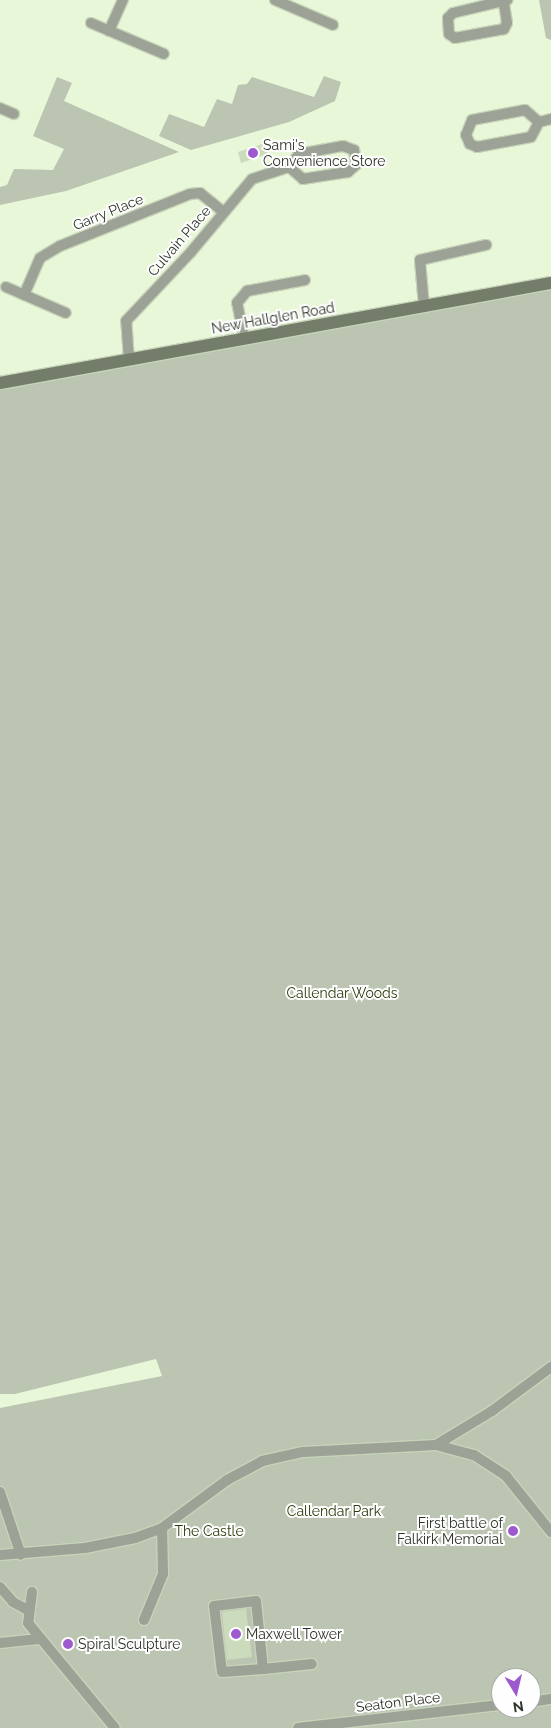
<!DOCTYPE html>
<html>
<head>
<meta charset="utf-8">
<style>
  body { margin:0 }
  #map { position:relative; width:551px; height:1728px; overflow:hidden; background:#e9f7d9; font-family:Raleway,sans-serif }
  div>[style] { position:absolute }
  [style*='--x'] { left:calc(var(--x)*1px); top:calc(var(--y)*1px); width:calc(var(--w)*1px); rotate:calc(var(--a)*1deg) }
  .green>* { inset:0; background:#bbc5b1 }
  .building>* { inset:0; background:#ccdbbc }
  .roads { filter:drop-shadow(1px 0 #c7d4b9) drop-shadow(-1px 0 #c7d4b9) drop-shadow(0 1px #c7d4b9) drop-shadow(0 -1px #c7d4b9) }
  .street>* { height:10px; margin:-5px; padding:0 5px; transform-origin:5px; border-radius:5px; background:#9ca296 }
  .secondary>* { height:12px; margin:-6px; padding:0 6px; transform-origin:6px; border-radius:6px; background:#747d6a }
  .dots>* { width:14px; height:14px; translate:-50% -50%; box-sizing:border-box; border:2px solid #fefefe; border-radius:50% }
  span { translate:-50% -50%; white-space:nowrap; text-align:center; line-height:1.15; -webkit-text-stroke:4px #fefefe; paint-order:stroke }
  .poi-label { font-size:14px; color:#2d3327 }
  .left { translate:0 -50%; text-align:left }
  .right { translate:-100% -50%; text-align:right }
  .street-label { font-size:14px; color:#2d3327 }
  .park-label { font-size:14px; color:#2b3d0e }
  .north { position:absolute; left:491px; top:1668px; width:50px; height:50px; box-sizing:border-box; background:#fefefe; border:1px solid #aaada8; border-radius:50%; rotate:171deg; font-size:14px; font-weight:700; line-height:20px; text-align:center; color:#2d3327 }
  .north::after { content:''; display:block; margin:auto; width:18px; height:22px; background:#9d5acf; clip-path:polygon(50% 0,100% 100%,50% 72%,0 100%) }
</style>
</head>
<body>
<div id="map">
  <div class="green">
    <i style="clip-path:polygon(539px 0,551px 0,551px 40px,546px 38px)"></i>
    <i style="clip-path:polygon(324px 76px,341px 82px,335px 101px,289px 122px,191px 150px,159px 136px,169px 114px,204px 127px,217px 99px,232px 104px,238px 85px,247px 84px,252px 77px,314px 97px)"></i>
    <i style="clip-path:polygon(57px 77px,72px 83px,64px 101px,179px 152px,66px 191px,0 205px,0 187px,7px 185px,14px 169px,53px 170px,64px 149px,33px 136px)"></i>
    <i style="clip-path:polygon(evenodd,551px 288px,551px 1728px,0 1728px,0 1408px,162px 1376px,156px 1359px,15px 1394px,0 1394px,0 389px,551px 288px,501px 1678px,531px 1678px,531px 1708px,501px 1708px,501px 1678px)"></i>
  </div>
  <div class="building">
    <i style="clip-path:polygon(265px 143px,268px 154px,241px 163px,238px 152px)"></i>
    <i style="clip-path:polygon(246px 1609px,252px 1657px,227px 1660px,222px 1612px)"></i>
  </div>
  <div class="roads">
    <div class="street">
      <i style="--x:275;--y:0;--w:63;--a:23.3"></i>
      <i style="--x:504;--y:4;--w:19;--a:81"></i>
      <i style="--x:507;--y:23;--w:7;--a:117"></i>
      <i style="--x:504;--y:29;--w:50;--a:169.6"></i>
      <i style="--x:455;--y:38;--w:7;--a:-146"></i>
      <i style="--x:449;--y:34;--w:16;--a:-94"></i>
      <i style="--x:448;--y:18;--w:7;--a:-45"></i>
      <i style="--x:453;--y:13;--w:56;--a:-13.5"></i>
      <i style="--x:91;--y:23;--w:79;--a:23"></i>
      <i style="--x:109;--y:31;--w:34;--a:-66"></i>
      <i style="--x:0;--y:108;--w:15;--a:23"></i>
      <i style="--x:525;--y:110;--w:18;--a:41"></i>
      <i style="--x:539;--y:122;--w:17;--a:118"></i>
      <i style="--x:531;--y:137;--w:55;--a:169.5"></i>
      <i style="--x:477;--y:147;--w:8;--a:-157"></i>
      <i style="--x:470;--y:144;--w:10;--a:-114"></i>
      <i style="--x:466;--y:135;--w:16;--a:-68"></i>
      <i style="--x:472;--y:120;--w:54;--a:-10.7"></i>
      <i style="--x:539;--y:122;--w:12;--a:-14"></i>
      <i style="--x:6;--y:287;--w:65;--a:23.4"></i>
      <i style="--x:24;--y:295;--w:40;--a:-66.6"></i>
      <i style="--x:40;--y:258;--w:23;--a:-31"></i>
      <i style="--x:60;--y:246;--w:140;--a:-21.8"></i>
      <i style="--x:190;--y:194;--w:10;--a:-6"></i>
      <i style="--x:200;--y:193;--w:28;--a:39"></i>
      <i style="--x:424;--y:306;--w:46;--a:-95"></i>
      <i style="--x:420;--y:260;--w:68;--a:-12.8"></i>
      <i style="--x:244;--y:338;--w:36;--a:-101"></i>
      <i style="--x:237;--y:303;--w:16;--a:-50"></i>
      <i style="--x:247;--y:291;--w:59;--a:-10.7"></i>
      <i style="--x:129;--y:360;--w:39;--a:-94"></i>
      <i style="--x:126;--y:321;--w:95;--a:-46.7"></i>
      <i style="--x:191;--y:252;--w:95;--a:-50.1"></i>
      <i style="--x:252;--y:179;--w:39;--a:-18"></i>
      <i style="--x:289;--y:167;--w:16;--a:-52"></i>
      <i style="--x:299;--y:154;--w:45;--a:-10.3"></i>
      <i style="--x:343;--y:146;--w:12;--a:20"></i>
      <i style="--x:354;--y:150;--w:15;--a:82"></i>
      <i style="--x:356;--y:165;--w:11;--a:139"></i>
      <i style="--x:348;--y:172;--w:46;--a:171.2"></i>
      <i style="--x:303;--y:179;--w:18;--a:-139"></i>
      <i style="--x:436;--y:1445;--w:66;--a:-31.3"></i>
      <i style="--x:492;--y:1411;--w:74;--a:-36.7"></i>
      <i style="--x:0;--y:1492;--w:66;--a:71.6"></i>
      <i style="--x:0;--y:1555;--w:85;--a:-4.7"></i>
      <i style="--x:85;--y:1548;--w:51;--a:-11.3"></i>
      <i style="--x:135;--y:1538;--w:29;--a:-20"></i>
      <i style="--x:162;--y:1528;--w:81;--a:-36.4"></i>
      <i style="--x:227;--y:1480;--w:40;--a:-28"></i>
      <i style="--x:262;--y:1461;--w:42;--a:-12.4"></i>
      <i style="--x:303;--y:1452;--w:133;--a:-3"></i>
      <i style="--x:436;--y:1445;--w:39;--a:15"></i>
      <i style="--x:474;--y:1455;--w:38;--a:33"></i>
      <i style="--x:506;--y:1476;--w:72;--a:51.2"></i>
      <i style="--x:0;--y:1587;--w:20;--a:49"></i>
      <i style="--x:13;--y:1602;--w:18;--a:29"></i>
      <i style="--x:32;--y:1592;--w:31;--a:97"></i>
      <i style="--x:28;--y:1623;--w:136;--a:50.4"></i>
      <i style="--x:144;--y:1620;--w:50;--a:-67.6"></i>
      <i style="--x:163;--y:1574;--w:46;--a:-91.2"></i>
      <i style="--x:0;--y:1643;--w:39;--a:-6"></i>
      <i style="--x:263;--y:1669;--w:68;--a:-95.9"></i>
      <i style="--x:256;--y:1601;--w:42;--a:173.2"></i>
      <i style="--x:214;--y:1606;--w:66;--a:83.1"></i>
      <i style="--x:222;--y:1672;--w:41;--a:-4.2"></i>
      <i style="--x:263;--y:1669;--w:49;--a:-5.8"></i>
      <i style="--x:531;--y:1702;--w:20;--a:-9"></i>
      <i style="--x:298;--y:1728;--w:204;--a:-6.5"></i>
    </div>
    <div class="secondary">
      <i style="--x:0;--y:383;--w:560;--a:-10.29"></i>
    </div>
  </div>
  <div class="dots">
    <i style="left:253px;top:153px;background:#9d5acf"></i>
    <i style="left:513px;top:1531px;background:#9d5acf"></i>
    <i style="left:236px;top:1634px;background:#9d5acf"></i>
    <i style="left:68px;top:1644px;background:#9d5acf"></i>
  </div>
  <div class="poi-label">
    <span class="left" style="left:263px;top:153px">Sami's<br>Convenience Store</span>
    <span class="right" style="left:503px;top:1531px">First battle of<br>Falkirk Memorial</span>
    <span class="left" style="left:246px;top:1634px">Maxwell Tower</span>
    <span class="left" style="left:78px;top:1644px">Spiral Sculpture</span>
  </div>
  <div class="street-label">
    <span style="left:108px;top:212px;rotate:-22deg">Garry Place</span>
    <span style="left:179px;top:241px;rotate:-49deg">Culvain Place</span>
    <span style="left:273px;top:318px;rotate:-10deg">New Hallglen Road</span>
    <span style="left:398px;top:1702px;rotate:-7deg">Seaton Place</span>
  </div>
  <div class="park-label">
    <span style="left:342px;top:993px">Callendar Woods</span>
    <span style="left:334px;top:1511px">Callendar Park</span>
    <span style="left:209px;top:1531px">The Castle</span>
  </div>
  <div class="north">N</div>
</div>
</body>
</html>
